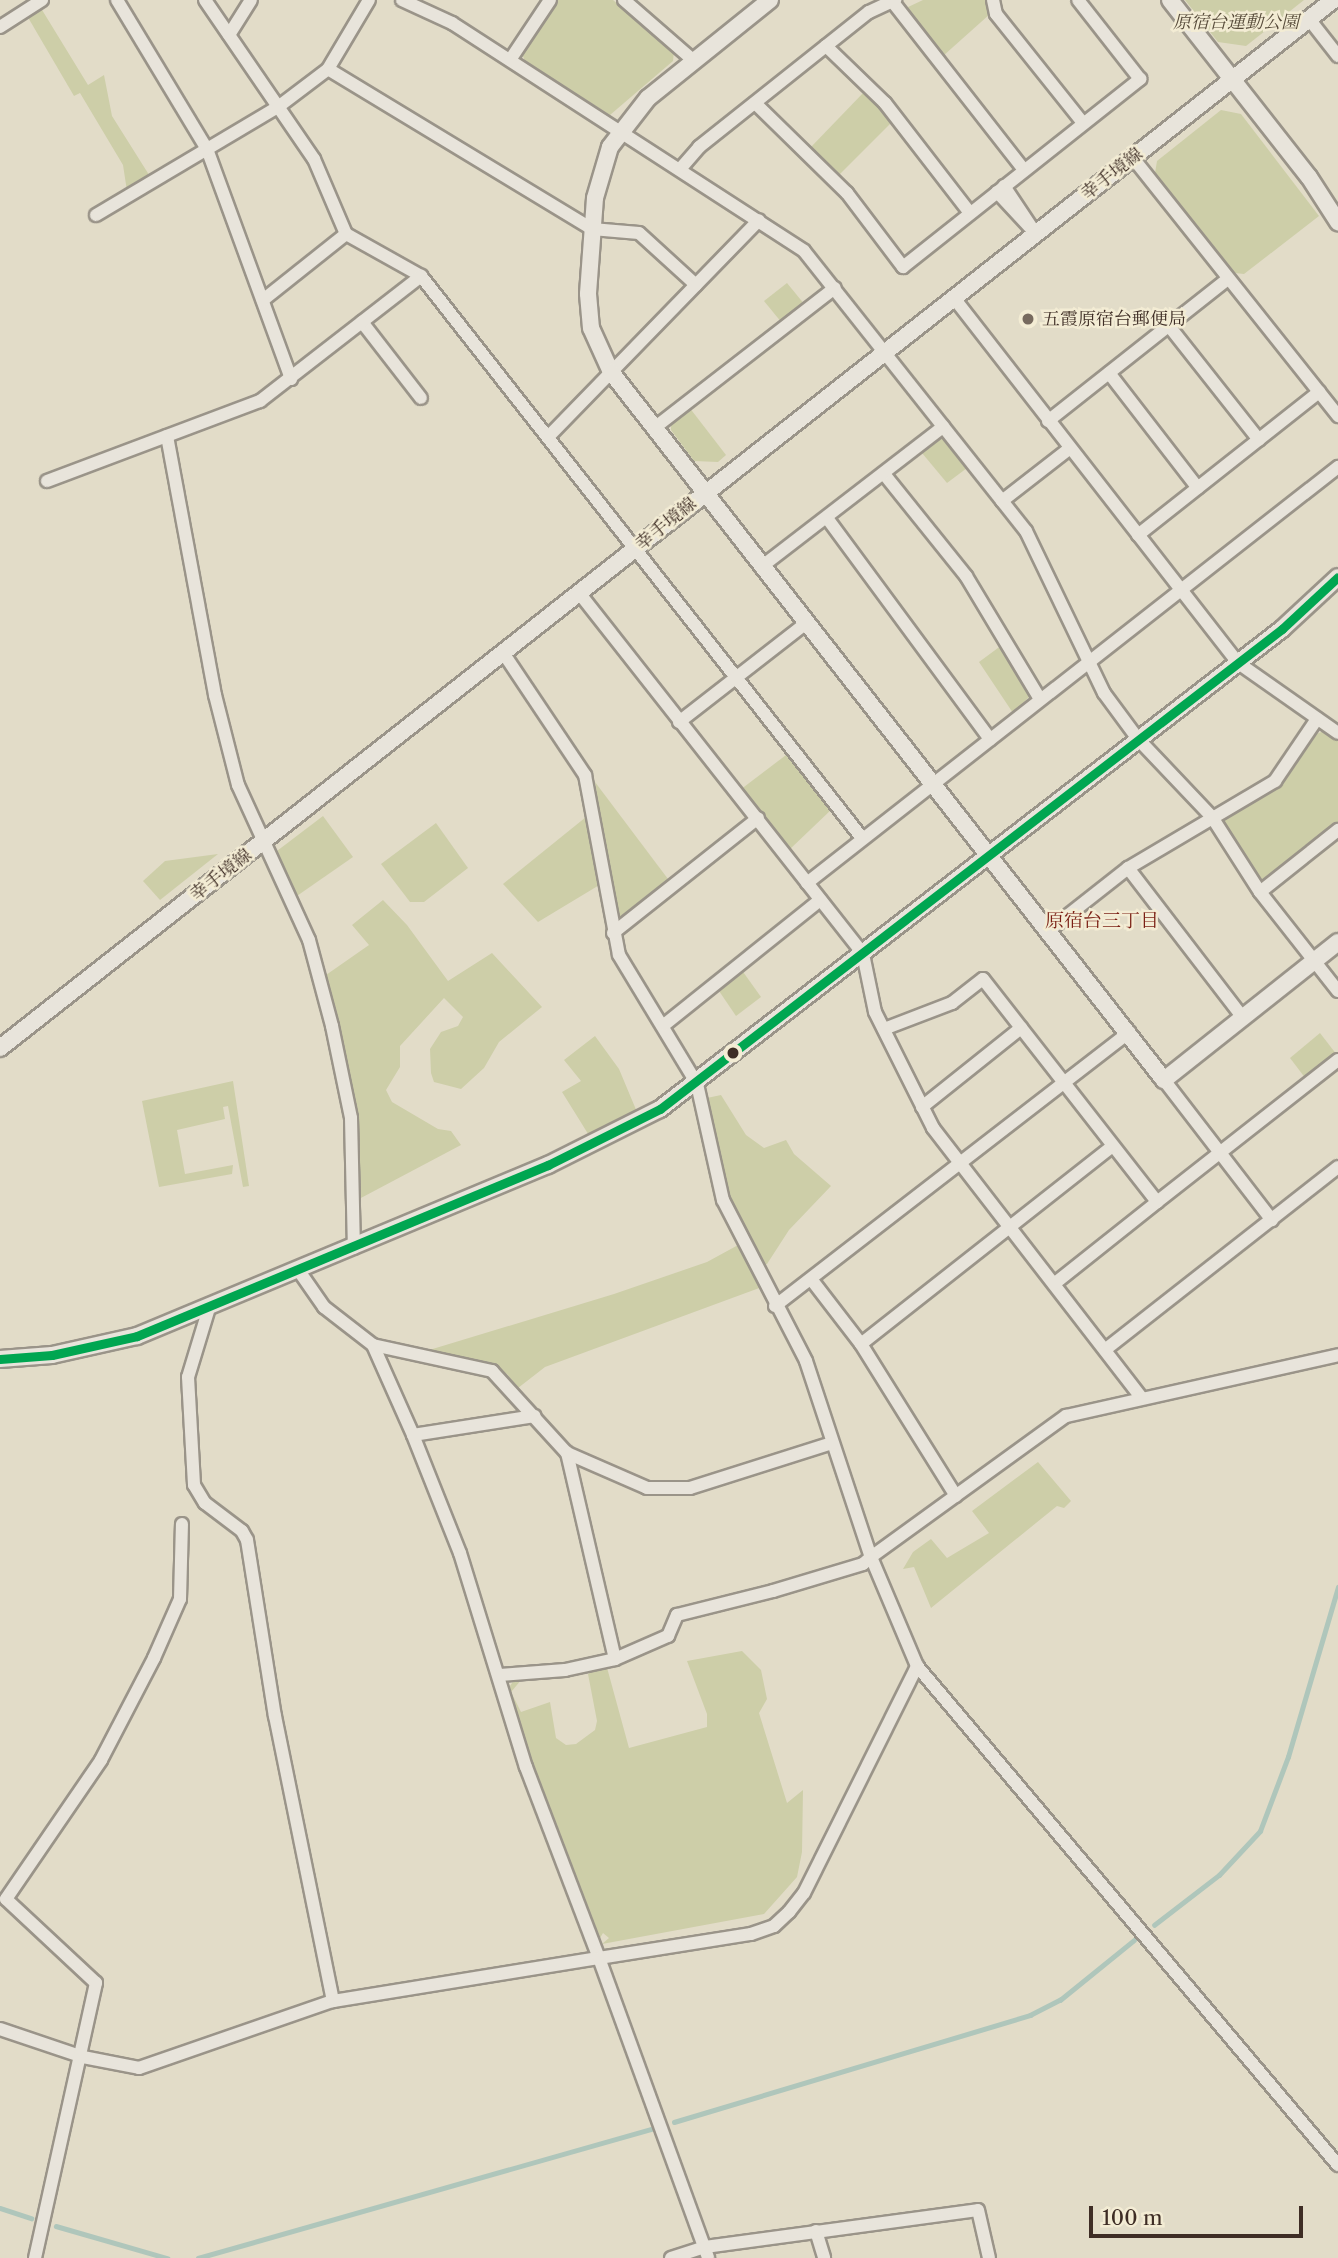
<!DOCTYPE html>
<html>
<head>
<meta charset="utf-8">
<style>
  body { margin:0 }
  #map { position:relative; width:1338px; height:2258px; overflow:hidden; background:#e2dcc8; font-family:"Libre Caslon Text","Noto Serif JP",serif }
  div>[style] { position:absolute }
  [style*='--x'] { left:calc(var(--x)*1px); top:calc(var(--y)*1px); width:calc(var(--w)*1px); rotate:calc(var(--a)*1deg) }
  .green>* { inset:0; background:#cdcea8 }
  .stream>* { height:4.5px; margin:-2.25px; padding:0 2.25px; transform-origin:2.25px; border-radius:2.25px; background:#afc6bb }
  .roads { filter:drop-shadow(2px 0 #9a9489) drop-shadow(-2px 0 #9a9489) drop-shadow(0 2px #9a9489) drop-shadow(0 -2px #9a9489) }
  .street>* { height:12px; margin:-6px; padding:0 6px; transform-origin:6px; border-radius:6px; background:#e8e4db }
  .secondary>* { height:16px; margin:-8px; padding:0 8px; transform-origin:8px; border-radius:8px; background:#e8e4db }
  .bus-1>* { height:9px; margin:-4.5px; padding:0 4.5px; transform-origin:4.5px; border-radius:4.5px; background:#00a651 }
  .dots>* { width:19px; height:19px; translate:-50% -50%; box-sizing:border-box; border:4px solid #f3ecd4; border-radius:50% }
  span { translate:-50% -50%; white-space:nowrap; text-align:center; line-height:1.15; -webkit-text-stroke:5px #f3ecd4; paint-order:stroke }
  .park-label { font-size:18px; color:#574b3a; font-style:italic }
  .street-label { font-size:18px; color:#3e2d25 }
  .poi-label { font-size:18px; color:#3e2d25 }
  .left { translate:0 -50%; text-align:left }
  .neighbourhood-label { font-size:19px; color:#7a1f14 }
  .scale { position:absolute; left:1089px; top:2206px; width:214px; height:32px; box-sizing:border-box; border:4px solid #3e2d25; border-top:0; padding-left:9px; font-size:21px; line-height:24px; white-space:nowrap; color:#3e2d25; -webkit-text-stroke:5px #f3ecd4; paint-order:stroke }
</style>
</head>
<body>
<div id="map">
  <div class="green">
    <i style="clip-path:polygon(557px 0,613px 0,674px 51px,673px 61px,610px 115px,525px 61px,522px 54px)"></i>
    <i style="clip-path:polygon(923px 0,988px 0,990px 14px,943px 56px,906px 8px)"></i>
    <i style="clip-path:polygon(1185px 0,1304px 0,1246px 46px,1218px 42px)"></i>
    <i style="clip-path:polygon(39px 5px,88px 85px,104px 75px,112px 116px,151px 178px,127px 191px,123px 165px,80px 93px,74px 96px,26px 14px)"></i>
    <i style="clip-path:polygon(865px 91px,893px 121px,839px 175px,811px 147px)"></i>
    <i style="clip-path:polygon(1221px 110px,1241px 114px,1319px 216px,1244px 274px,1235px 273px,1155px 173px,1157px 161px)"></i>
    <i style="clip-path:polygon(787px 283px,805px 305px,782px 323px,764px 301px)"></i>
    <i style="clip-path:polygon(689px 407px,726px 455px,718px 462px,694px 461px,671px 430px,671px 422px)"></i>
    <i style="clip-path:polygon(938px 439px,945px 439px,967px 468px,947px 483px,922px 453px)"></i>
    <i style="clip-path:polygon(1002px 645px,1032px 694px,1013px 713px,979px 662px)"></i>
    <i style="clip-path:polygon(1324px 731px,1338px 741px,1338px 826px,1269px 881px,1256px 877px,1222px 827px,1224px 817px,1281px 785px,1316px 734px)"></i>
    <i style="clip-path:polygon(790px 752px,833px 808px,788px 851px,740px 790px)"></i>
    <i style="clip-path:polygon(595px 782px,668px 879px,620px 917px,615px 917px)"></i>
    <i style="clip-path:polygon(323px 816px,353px 857px,294px 898px,273px 854px)"></i>
    <i style="clip-path:polygon(586px 817px,591px 818px,601px 884px,538px 922px,503px 884px)"></i>
    <i style="clip-path:polygon(436px 823px,468px 868px,424px 902px,410px 902px,381px 864px)"></i>
    <i style="clip-path:polygon(218px 854px,160px 900px,143px 881px,165px 861px)"></i>
    <i style="clip-path:polygon(383px 900px,407px 925px,448px 981px,492px 953px,542px 1007px,499px 1042px,484px 1068px,461px 1089px,434px 1082px,431px 1073px,430px 1049px,441px 1032px,458px 1026px,463px 1017px,444px 998px,400px 1046px,400px 1067px,386px 1090px,392px 1102px,438px 1129px,451px 1131px,461px 1145px,359px 1199px,359px 1125px,326px 975px,369px 945px,352px 925px)"></i>
    <i style="clip-path:polygon(741px 969px,761px 997px,736px 1016px,717px 988px)"></i>
    <i style="clip-path:polygon(1320px 1033px,1337px 1055px,1306px 1079px,1290px 1058px)"></i>
    <i style="clip-path:polygon(595px 1036px,619px 1069px,637px 1112px,590px 1137px,562px 1092px,581px 1081px,564px 1060px)"></i>
    <i style="clip-path:polygon(233px 1081px,249px 1186px,243px 1187px,228px 1106px,223px 1107px,225px 1119px,177px 1130px,185px 1174px,233px 1165px,232px 1174px,159px 1187px,142px 1101px)"></i>
    <i style="clip-path:polygon(721px 1095px,746px 1135px,764px 1148px,786px 1140px,794px 1154px,831px 1186px,789px 1230px,767px 1264px,763px 1265px,727px 1199px,707px 1098px)"></i>
    <i style="clip-path:polygon(740px 1244px,762px 1287px,545px 1367px,518px 1388px,507px 1374px,472px 1360px,426px 1351px,614px 1294px,707px 1262px)"></i>
    <i style="clip-path:polygon(1038px 1462px,1071px 1501px,1064px 1508px,1057px 1506px,931px 1608px,914px 1567px,903px 1569px,913px 1552px,931px 1539px,947px 1558px,989px 1533px,972px 1511px)"></i>
    <i style="clip-path:polygon(742px 1651px,761px 1670px,767px 1699px,759px 1713px,787px 1803px,803px 1790px,802px 1852px,797px 1877px,764px 1914px,602px 1944px,609px 1938px,603px 1933px,597px 1943px,530px 1766px,509px 1692px,510px 1686px,514px 1680px,522px 1679px,511px 1692px,521px 1712px,550px 1702px,556px 1738px,566px 1745px,576px 1744px,595px 1730px,597px 1721px,588px 1674px,606px 1664px,629px 1748px,707px 1727px,707px 1714px,687px 1661px)"></i>
  </div>
  <div class="stream">
    <i style="--x:1154;--y:1925;--w:82;--a:-37.6"></i>
    <i style="--x:1219;--y:1875;--w:60;--a:-47"></i>
    <i style="--x:1260;--y:1831;--w:79;--a:-69.3"></i>
    <i style="--x:1288;--y:1757;--w:177;--a:-73.6"></i>
    <i style="--x:674;--y:2122;--w:372;--a:-16.7"></i>
    <i style="--x:1030;--y:2015;--w:34;--a:-27"></i>
    <i style="--x:1060;--y:2000;--w:95;--a:-39"></i>
    <i style="--x:0;--y:2208;--w:33;--a:18"></i>
    <i style="--x:56;--y:2226;--w:116;--a:16.1"></i>
    <i style="--x:198;--y:2258;--w:472;--a:-15.9"></i>
  </div>
  <div class="roads">
    <div class="street">
      <i style="--x:117;--y:0;--w:174;--a:58.9"></i>
      <i style="--x:207;--y:149;--w:245;--a:69.9"></i>
      <i style="--x:205;--y:0;--w:193;--a:55.6"></i>
      <i style="--x:314;--y:159;--w:82;--a:66.9"></i>
      <i style="--x:346;--y:234;--w:86;--a:29.2"></i>
      <i style="--x:421;--y:276;--w:714;--a:51.88"></i>
      <i style="--x:402;--y:0;--w:55;--a:24.7"></i>
      <i style="--x:452;--y:23;--w:419;--a:32.9"></i>
      <i style="--x:804;--y:251;--w:357;--a:51.6"></i>
      <i style="--x:1026;--y:531;--w:180;--a:64.3"></i>
      <i style="--x:1104;--y:693;--w:57;--a:53.5"></i>
      <i style="--x:1138;--y:739;--w:108;--a:46.5"></i>
      <i style="--x:1212;--y:817;--w:89;--a:57.4"></i>
      <i style="--x:1260;--y:892;--w:126;--a:51.8"></i>
      <i style="--x:624;--y:0;--w:91;--a:41"></i>
      <i style="--x:993;--y:0;--w:14;--a:78"></i>
      <i style="--x:996;--y:14;--w:139;--a:51.4"></i>
      <i style="--x:892;--y:1;--w:214;--a:52"></i>
      <i style="--x:1309;--y:19;--w:47;--a:51.9"></i>
      <i style="--x:0;--y:27;--w:50;--a:-32.7"></i>
      <i style="--x:229;--y:35;--w:41;--a:-57.8"></i>
      <i style="--x:826;--y:46;--w:82;--a:44"></i>
      <i style="--x:885;--y:103;--w:139;--a:52.3"></i>
      <i style="--x:510;--y:60;--w:72;--a:-56.3"></i>
      <i style="--x:328;--y:69;--w:309;--a:31.2"></i>
      <i style="--x:592;--y:229;--w:47;--a:4.9"></i>
      <i style="--x:639;--y:233;--w:77;--a:42.4"></i>
      <i style="--x:755;--y:103;--w:129;--a:44.4"></i>
      <i style="--x:847;--y:193;--w:93;--a:52.9"></i>
      <i style="--x:903;--y:267;--w:303;--a:-38.4"></i>
      <i style="--x:1140;--y:79;--w:100;--a:-128.1"></i>
      <i style="--x:1133;--y:158;--w:330;--a:51.5"></i>
      <i style="--x:681;--y:168;--w:28;--a:-49"></i>
      <i style="--x:699;--y:147;--w:217;--a:-38.5"></i>
      <i style="--x:869;--y:12;--w:29;--a:-25"></i>
      <i style="--x:1004;--y:186;--w:58;--a:56.3"></i>
      <i style="--x:997;--y:192;--w:57;--a:47.1"></i>
      <i style="--x:96;--y:215;--w:212;--a:-30.7"></i>
      <i style="--x:278;--y:107;--w:63;--a:-37.2"></i>
      <i style="--x:328;--y:69;--w:80;--a:-59.3"></i>
      <i style="--x:954;--y:298;--w:461;--a:52.1"></i>
      <i style="--x:1237;--y:662;--w:123;--a:35.1"></i>
      <i style="--x:263;--y:300;--w:106;--a:-38.5"></i>
      <i style="--x:362;--y:322;--w:96;--a:52.2"></i>
      <i style="--x:1169;--y:326;--w:145;--a:51.7"></i>
      <i style="--x:1109;--y:373;--w:145;--a:52.3"></i>
      <i style="--x:1048;--y:421;--w:229;--a:-38.3"></i>
      <i style="--x:653;--y:429;--w:230;--a:-37.8"></i>
      <i style="--x:167;--y:436;--w:263;--a:79.5"></i>
      <i style="--x:215;--y:695;--w:93;--a:75.7"></i>
      <i style="--x:238;--y:785;--w:170;--a:65.4"></i>
      <i style="--x:309;--y:940;--w:89;--a:75"></i>
      <i style="--x:332;--y:1026;--w:94;--a:78.3"></i>
      <i style="--x:351;--y:1118;--w:130;--a:88.7"></i>
      <i style="--x:549;--y:436;--w:301;--a:-45.8"></i>
      <i style="--x:884;--y:474;--w:131;--a:51.2"></i>
      <i style="--x:966;--y:576;--w:144;--a:59"></i>
      <i style="--x:47;--y:481;--w:228;--a:-20.6"></i>
      <i style="--x:260;--y:401;--w:204;--a:-37.8"></i>
      <i style="--x:1002;--y:501;--w:86;--a:-37.9"></i>
      <i style="--x:827;--y:518;--w:275;--a:53.6"></i>
      <i style="--x:1138;--y:535;--w:231;--a:-38.3"></i>
      <i style="--x:761;--y:567;--w:230;--a:-37.6"></i>
      <i style="--x:580;--y:594;--w:458;--a:51.8"></i>
      <i style="--x:863;--y:954;--w:59;--a:78.3"></i>
      <i style="--x:875;--y:1012;--w:130;--a:63.4"></i>
      <i style="--x:933;--y:1128;--w:339;--a:52.3"></i>
      <i style="--x:504;--y:654;--w:146;--a:56.2"></i>
      <i style="--x:585;--y:775;--w:183;--a:79.3"></i>
      <i style="--x:619;--y:955;--w:151;--a:58.8"></i>
      <i style="--x:697;--y:1084;--w:119;--a:77.4"></i>
      <i style="--x:723;--y:1200;--w:181;--a:62.7"></i>
      <i style="--x:806;--y:1361;--w:206;--a:71.7"></i>
      <i style="--x:871;--y:1557;--w:241;--a:-35.9"></i>
      <i style="--x:1066;--y:1416;--w:279;--a:-12.6"></i>
      <i style="--x:679;--y:722;--w:160;--a:-37.9"></i>
      <i style="--x:1128;--y:868;--w:189;--a:52.5"></i>
      <i style="--x:807;--y:883;--w:675;--a:-38.08"></i>
      <i style="--x:1260;--y:892;--w:100;--a:-38.5"></i>
      <i style="--x:1048;--y:931;--w:102;--a:-38.2"></i>
      <i style="--x:1128;--y:868;--w:171;--a:-30.6"></i>
      <i style="--x:1275;--y:781;--w:75;--a:-55.9"></i>
      <i style="--x:613;--y:933;--w:185;--a:-38.4"></i>
      <i style="--x:664;--y:1025;--w:200;--a:-38.7"></i>
      <i style="--x:884;--y:1029;--w:73;--a:-20.9"></i>
      <i style="--x:952;--y:1003;--w:39;--a:-38"></i>
      <i style="--x:983;--y:979;--w:283;--a:52"></i>
      <i style="--x:1157;--y:1202;--w:230;--a:-38.1"></i>
      <i style="--x:1164;--y:1080;--w:177;--a:52.4"></i>
      <i style="--x:922;--y:1107;--w:127;--a:-38.6"></i>
      <i style="--x:299;--y:1271;--w:44;--a:55.2"></i>
      <i style="--x:324;--y:1307;--w:62;--a:37.8"></i>
      <i style="--x:373;--y:1345;--w:98;--a:66"></i>
      <i style="--x:413;--y:1435;--w:127;--a:68.3"></i>
      <i style="--x:460;--y:1553;--w:224;--a:72.9"></i>
      <i style="--x:526;--y:1767;--w:204;--a:69.1"></i>
      <i style="--x:599;--y:1958;--w:154;--a:-9"></i>
      <i style="--x:751;--y:1934;--w:24;--a:-19"></i>
      <i style="--x:774;--y:1926;--w:21;--a:-43"></i>
      <i style="--x:789;--y:1912;--w:24;--a:-52"></i>
      <i style="--x:804;--y:1893;--w:254;--a:-63.5"></i>
      <i style="--x:811;--y:1279;--w:82;--a:52.4"></i>
      <i style="--x:861;--y:1344;--w:179;--a:58"></i>
      <i style="--x:1054;--y:1284;--w:132;--a:-38.5"></i>
      <i style="--x:775;--y:1306;--w:448;--a:-37.7"></i>
      <i style="--x:209;--y:1308;--w:72;--a:106.9"></i>
      <i style="--x:188;--y:1377;--w:108;--a:86.8"></i>
      <i style="--x:194;--y:1485;--w:21;--a:59"></i>
      <i style="--x:205;--y:1503;--w:46;--a:37.1"></i>
      <i style="--x:242;--y:1531;--w:10;--a:61"></i>
      <i style="--x:247;--y:1540;--w:178;--a:81"></i>
      <i style="--x:275;--y:1716;--w:291;--a:78.5"></i>
      <i style="--x:861;--y:1344;--w:320;--a:-38.2"></i>
      <i style="--x:373;--y:1345;--w:122;--a:12.3"></i>
      <i style="--x:492;--y:1371;--w:111;--a:47.6"></i>
      <i style="--x:567;--y:1453;--w:87;--a:23.6"></i>
      <i style="--x:647;--y:1488;--w:43;--a:0"></i>
      <i style="--x:690;--y:1488;--w:149;--a:-17.6"></i>
      <i style="--x:1106;--y:1349;--w:295;--a:-38.1"></i>
      <i style="--x:413;--y:1435;--w:123;--a:-8.9"></i>
      <i style="--x:615;--y:1659;--w:58;--a:-23.5"></i>
      <i style="--x:668;--y:1636;--w:23;--a:-67"></i>
      <i style="--x:677;--y:1615;--w:99;--a:-14"></i>
      <i style="--x:773;--y:1591;--w:94;--a:-16.7"></i>
      <i style="--x:863;--y:1564;--w:11;--a:-41"></i>
      <i style="--x:871;--y:1557;--w:118;--a:67.1"></i>
      <i style="--x:917;--y:1666;--w:653;--a:49.85"></i>
      <i style="--x:500;--y:1675;--w:65;--a:-4.4"></i>
      <i style="--x:565;--y:1670;--w:51;--a:-12.4"></i>
      <i style="--x:615;--y:1659;--w:212;--a:-103.1"></i>
      <i style="--x:0;--y:2029;--w:88;--a:18.6"></i>
      <i style="--x:83;--y:2057;--w:57;--a:11.1"></i>
      <i style="--x:139;--y:2068;--w:205;--a:-19.1"></i>
      <i style="--x:333;--y:2001;--w:269;--a:-9.2"></i>
      <i style="--x:599;--y:1958;--w:319;--a:70"></i>
      <i style="--x:816;--y:2231;--w:28;--a:73"></i>
      <i style="--x:35;--y:2258;--w:282;--a:-77.5"></i>
      <i style="--x:96;--y:1983;--w:123;--a:-137"></i>
      <i style="--x:6;--y:1899;--w:168;--a:-55.6"></i>
      <i style="--x:101;--y:1760;--w:115;--a:-62.5"></i>
      <i style="--x:154;--y:1658;--w:64;--a:-66.2"></i>
      <i style="--x:180;--y:1599;--w:75;--a:-88.5"></i>
      <i style="--x:671;--y:2258;--w:36;--a:-18"></i>
      <i style="--x:705;--y:2247;--w:275;--a:-7.7"></i>
      <i style="--x:978;--y:2210;--w:49;--a:77.1"></i>
    </div>
    <div class="secondary">
      <i style="--x:770;--y:0;--w:156;--a:141.2"></i>
      <i style="--x:648;--y:98;--w:62;--a:127.8"></i>
      <i style="--x:610;--y:147;--w:53;--a:106.4"></i>
      <i style="--x:595;--y:198;--w:96;--a:94.2"></i>
      <i style="--x:588;--y:294;--w:34;--a:85"></i>
      <i style="--x:591;--y:328;--w:48;--a:65.6"></i>
      <i style="--x:611;--y:372;--w:898;--a:52.01"></i>
      <i style="--x:1164;--y:1080;--w:222;--a:-38.4"></i>
      <i style="--x:1170;--y:0;--w:225;--a:51.9"></i>
      <i style="--x:1309;--y:177;--w:54;--a:57.2"></i>
      <i style="--x:0;--y:1048;--w:1696;--a:-38.17"></i>
      <i style="--x:0;--y:1359;--w:52;--a:-4.4"></i>
      <i style="--x:52;--y:1355;--w:87;--a:-12.6"></i>
      <i style="--x:137;--y:1336;--w:445;--a:-22.6"></i>
      <i style="--x:548;--y:1165;--w:125;--a:-26.6"></i>
      <i style="--x:660;--y:1109;--w:786;--a:-37.66"></i>
      <i style="--x:1282;--y:629;--w:76;--a:-42.9"></i>
    </div>
  </div>
  <div class="bus-1">
    <i style="--x:0;--y:1359;--w:52;--a:-4.4"></i>
    <i style="--x:52;--y:1355;--w:87;--a:-12.6"></i>
    <i style="--x:137;--y:1336;--w:445;--a:-22.6"></i>
    <i style="--x:548;--y:1165;--w:125;--a:-26.6"></i>
    <i style="--x:660;--y:1109;--w:786;--a:-37.66"></i>
    <i style="--x:1282;--y:629;--w:76;--a:-42.9"></i>
  </div>
  <div class="dots">
    <i style="left:1028px;top:319px;background:#776a5e"></i>
    <i style="left:733px;top:1053px;background:#3e2d25"></i>
  </div>
  <div class="park-label">
    <span style="left:1236px;top:22px">原宿台運動公園</span>
  </div>
  <div class="street-label">
    <span style="left:1112px;top:174px;rotate:-38deg">幸手境線</span>
    <span style="left:666px;top:524px;rotate:-39deg">幸手境線</span>
    <span style="left:221px;top:875px;rotate:-38deg">幸手境線</span>
  </div>
  <div class="poi-label">
    <span class="left" style="left:1042px;top:319px">五霞原宿台郵便局</span>
  </div>
  <div class="neighbourhood-label">
    <span style="left:1102px;top:921px">原宿台三丁目</span>
  </div>
  <div class="scale">100 m</div>
</div>
</body>
</html>
